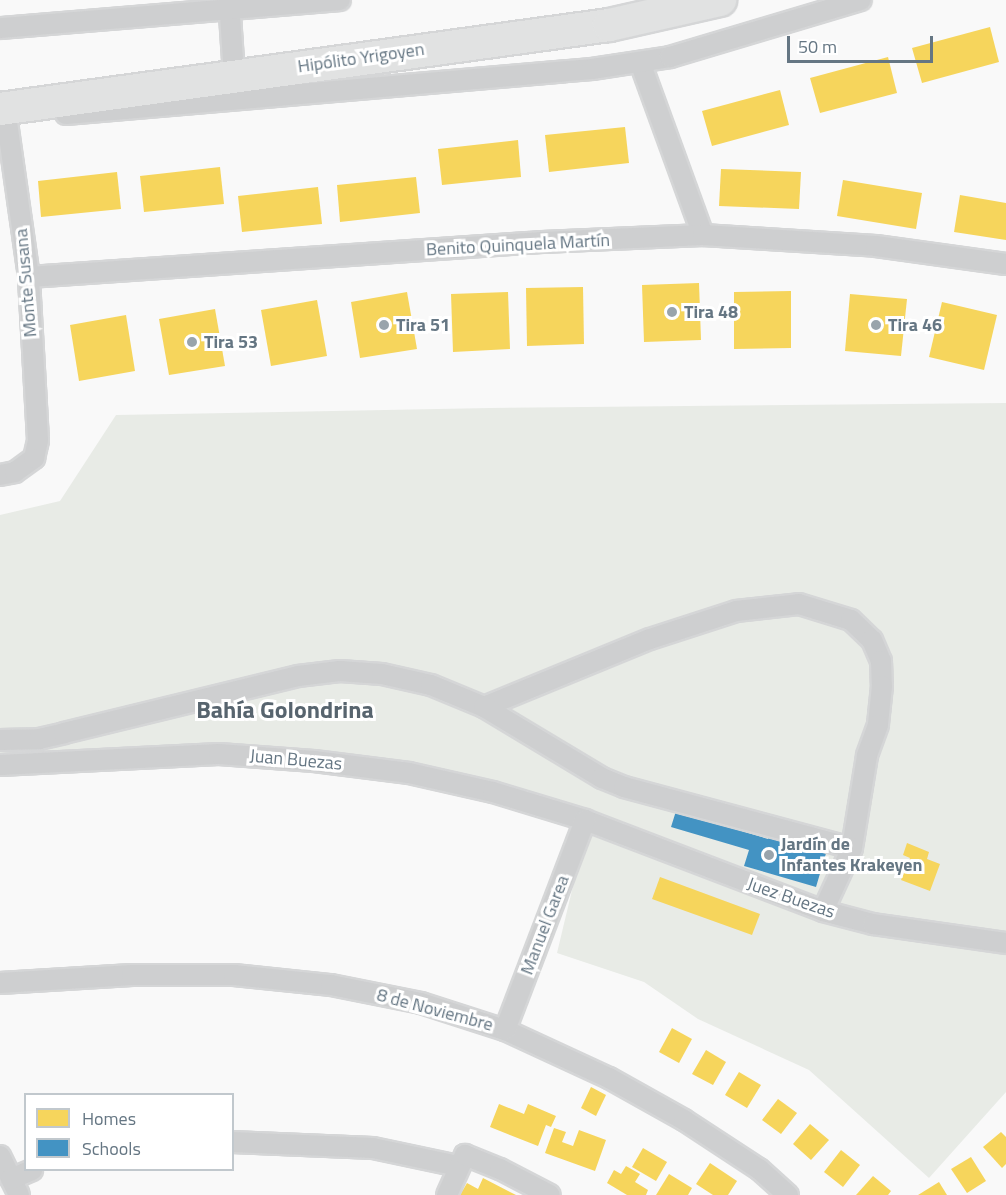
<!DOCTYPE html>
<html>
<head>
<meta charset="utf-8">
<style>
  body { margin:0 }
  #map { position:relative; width:1006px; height:1195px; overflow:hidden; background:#f9f9f9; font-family:"Titillium Web",sans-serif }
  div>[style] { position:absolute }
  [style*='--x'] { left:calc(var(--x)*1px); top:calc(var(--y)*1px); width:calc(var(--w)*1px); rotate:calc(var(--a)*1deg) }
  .green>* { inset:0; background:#e8ebe6 }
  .homes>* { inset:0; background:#f6d55c }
  .schools>* { inset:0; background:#4393c3 }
  .roads { filter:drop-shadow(2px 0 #d5d6d7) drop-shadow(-2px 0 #d5d6d7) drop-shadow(0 2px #d5d6d7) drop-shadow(0 -2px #d5d6d7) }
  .street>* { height:20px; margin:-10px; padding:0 10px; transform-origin:10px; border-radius:10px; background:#cecfd0 }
  .primary>* { height:32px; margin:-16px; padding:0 16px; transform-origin:16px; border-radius:16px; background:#e1e2e2 }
  .dots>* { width:16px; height:16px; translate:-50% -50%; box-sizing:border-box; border:3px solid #fff; border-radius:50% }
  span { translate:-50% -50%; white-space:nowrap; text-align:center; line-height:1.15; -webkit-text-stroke:6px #fff; paint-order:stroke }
  .street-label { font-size:18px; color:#657683 }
  .poi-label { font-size:18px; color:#657683; font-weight:700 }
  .left { translate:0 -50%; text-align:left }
  .district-label { font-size:24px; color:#57646e; font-weight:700 }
  .legend { position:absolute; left:24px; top:1093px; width:210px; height:78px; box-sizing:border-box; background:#fff; border:2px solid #c1c8cd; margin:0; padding:8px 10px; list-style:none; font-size:18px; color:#657683 }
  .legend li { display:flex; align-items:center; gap:12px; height:30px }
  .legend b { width:30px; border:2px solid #c1c8cd }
  .scale { position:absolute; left:787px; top:36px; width:146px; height:27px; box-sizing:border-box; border:3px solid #657683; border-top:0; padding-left:8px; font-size:18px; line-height:21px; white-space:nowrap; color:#657683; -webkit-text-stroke:4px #fff; paint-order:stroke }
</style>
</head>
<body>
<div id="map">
  <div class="green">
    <i style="clip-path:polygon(1006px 403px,1006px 1092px,929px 1178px,809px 1070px,698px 1019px,644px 982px,557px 953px,589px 819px,410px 770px,220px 751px,0 764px,0 515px,60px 501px,116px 415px,490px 408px)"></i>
  </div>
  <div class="homes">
    <i style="clip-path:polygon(990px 27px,999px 62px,922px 83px,912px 48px)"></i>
    <i style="clip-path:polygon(888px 57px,897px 93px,820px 113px,810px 78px)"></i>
    <i style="clip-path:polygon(780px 90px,789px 125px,712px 146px,702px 111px)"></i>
    <i style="clip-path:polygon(625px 127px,629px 163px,549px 172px,545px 135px)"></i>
    <i style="clip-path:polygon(518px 140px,521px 177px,442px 185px,438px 149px)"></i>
    <i style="clip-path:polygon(220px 167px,224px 204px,144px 212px,140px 176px)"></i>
    <i style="clip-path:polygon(721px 169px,801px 172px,799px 209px,719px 206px)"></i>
    <i style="clip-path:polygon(117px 172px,121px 209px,41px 217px,38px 181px)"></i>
    <i style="clip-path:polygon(416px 177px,420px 213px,340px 222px,337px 185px)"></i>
    <i style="clip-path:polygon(843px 180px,922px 193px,916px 229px,837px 216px)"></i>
    <i style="clip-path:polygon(318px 187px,322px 224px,242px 232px,238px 196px)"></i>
    <i style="clip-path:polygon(960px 195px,1006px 203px,1006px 240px,954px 232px)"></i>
    <i style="clip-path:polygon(699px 283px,701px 340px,644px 342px,642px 285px)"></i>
    <i style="clip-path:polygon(583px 287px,584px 344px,527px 346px,526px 288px)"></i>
    <i style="clip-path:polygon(791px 291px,791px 348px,734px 349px,734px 292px)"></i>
    <i style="clip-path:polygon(407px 292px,417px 349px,360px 358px,351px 302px)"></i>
    <i style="clip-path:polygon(508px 292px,510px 349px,453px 352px,451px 294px)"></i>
    <i style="clip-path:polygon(850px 294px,907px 299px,901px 356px,845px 351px)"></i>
    <i style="clip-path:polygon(317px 300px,327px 356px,271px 366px,261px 310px)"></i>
    <i style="clip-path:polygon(942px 302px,997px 315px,984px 370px,929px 357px)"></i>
    <i style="clip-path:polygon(215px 309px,225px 366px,169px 375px,159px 319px)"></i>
    <i style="clip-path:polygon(126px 315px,135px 371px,79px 381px,70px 325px)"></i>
    <i style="clip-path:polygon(907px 843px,929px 852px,927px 859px,940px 864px,930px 891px,901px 880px,910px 858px,903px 855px)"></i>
    <i style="clip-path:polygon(660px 877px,760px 914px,752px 935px,652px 899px)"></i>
    <i style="clip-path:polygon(672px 1028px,692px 1039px,679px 1063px,659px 1052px)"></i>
    <i style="clip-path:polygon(706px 1050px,726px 1062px,713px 1085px,692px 1074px)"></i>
    <i style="clip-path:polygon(739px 1072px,761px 1085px,747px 1108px,725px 1095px)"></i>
    <i style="clip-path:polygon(591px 1087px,606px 1095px,596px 1116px,581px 1108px)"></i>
    <i style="clip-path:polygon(778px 1099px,797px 1113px,781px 1134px,762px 1120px)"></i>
    <i style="clip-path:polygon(499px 1104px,524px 1114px,528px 1104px,556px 1116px,551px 1127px,546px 1125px,538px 1146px,490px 1127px)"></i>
    <i style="clip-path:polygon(810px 1124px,829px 1140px,811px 1160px,793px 1144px)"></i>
    <i style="clip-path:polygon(554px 1128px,566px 1132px,562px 1142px,573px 1146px,579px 1130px,606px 1140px,595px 1171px,545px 1153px)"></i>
    <i style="clip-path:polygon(1001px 1132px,1006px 1137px,1006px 1164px,1002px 1168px,983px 1147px)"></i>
    <i style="clip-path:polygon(643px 1148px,667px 1162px,656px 1181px,632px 1167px)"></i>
    <i style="clip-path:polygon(841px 1150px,860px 1165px,843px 1187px,824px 1172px)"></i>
    <i style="clip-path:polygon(971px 1157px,986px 1181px,967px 1193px,951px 1169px)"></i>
    <i style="clip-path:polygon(710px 1163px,737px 1181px,728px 1195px,713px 1195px,696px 1184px)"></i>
    <i style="clip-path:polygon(626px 1166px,640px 1174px,635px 1182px,648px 1190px,646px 1195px,627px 1195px,607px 1183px,614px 1170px,621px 1174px)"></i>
    <i style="clip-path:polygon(669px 1174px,692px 1188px,688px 1195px,656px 1195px)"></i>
    <i style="clip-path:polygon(873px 1176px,891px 1191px,888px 1195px,856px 1195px)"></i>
    <i style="clip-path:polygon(483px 1178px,516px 1195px,460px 1195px,467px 1183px,478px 1189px)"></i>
    <i style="clip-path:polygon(939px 1182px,947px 1195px,918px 1195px)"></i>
  </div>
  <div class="schools">
    <i style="clip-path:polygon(676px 811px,768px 839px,770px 833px,827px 850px,816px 887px,744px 866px,749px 850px,671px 827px)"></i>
  </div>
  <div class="roads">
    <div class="street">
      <i style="--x:229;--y:0;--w:75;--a:86.2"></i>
      <i style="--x:0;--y:28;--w:341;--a:-4.7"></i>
      <i style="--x:640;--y:62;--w:184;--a:70"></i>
      <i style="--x:66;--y:114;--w:528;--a:-4.89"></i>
      <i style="--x:592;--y:69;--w:79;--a:-8.7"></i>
      <i style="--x:670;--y:57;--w:199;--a:-16.6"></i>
      <i style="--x:29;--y:277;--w:514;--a:-3.9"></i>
      <i style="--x:542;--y:242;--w:161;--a:-2.5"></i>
      <i style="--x:703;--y:235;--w:173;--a:3.6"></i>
      <i style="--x:876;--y:246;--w:131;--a:7.9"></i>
      <i style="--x:0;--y:475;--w:15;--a:-11"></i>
      <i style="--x:15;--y:472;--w:24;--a:-36"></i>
      <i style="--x:34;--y:458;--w:18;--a:-77"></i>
      <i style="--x:38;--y:440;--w:163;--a:-93.2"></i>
      <i style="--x:29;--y:277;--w:171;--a:-98.1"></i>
      <i style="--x:484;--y:707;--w:179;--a:-22.3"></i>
      <i style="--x:650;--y:639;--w:90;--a:-18"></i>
      <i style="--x:736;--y:611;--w:63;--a:-6.3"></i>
      <i style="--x:799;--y:604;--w:54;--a:17.1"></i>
      <i style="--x:851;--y:620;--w:29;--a:44"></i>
      <i style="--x:872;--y:640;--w:23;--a:67"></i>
      <i style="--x:881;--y:661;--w:25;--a:88"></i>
      <i style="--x:882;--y:686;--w:39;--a:96"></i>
      <i style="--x:878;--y:725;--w:33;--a:110"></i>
      <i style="--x:867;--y:756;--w:93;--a:99.3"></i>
      <i style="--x:852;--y:848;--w:69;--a:114.7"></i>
      <i style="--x:0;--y:740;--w:39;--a:-1"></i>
      <i style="--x:39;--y:739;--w:26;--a:-13"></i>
      <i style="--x:64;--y:733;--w:241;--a:-13.7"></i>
      <i style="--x:298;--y:676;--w:42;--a:-6.8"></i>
      <i style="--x:340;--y:671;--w:42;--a:4.1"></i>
      <i style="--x:382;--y:674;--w:50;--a:12.7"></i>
      <i style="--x:431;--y:685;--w:57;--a:22.5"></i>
      <i style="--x:484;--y:707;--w:138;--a:31"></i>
      <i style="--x:602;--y:778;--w:24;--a:22"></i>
      <i style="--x:624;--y:787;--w:236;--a:15"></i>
      <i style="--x:0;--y:765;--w:219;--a:-2.9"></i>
      <i style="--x:219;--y:754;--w:95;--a:4.2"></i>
      <i style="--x:314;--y:761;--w:96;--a:7.2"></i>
      <i style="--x:409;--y:773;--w:86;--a:12.7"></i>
      <i style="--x:493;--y:792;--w:96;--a:16.9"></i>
      <i style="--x:585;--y:820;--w:255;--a:20.9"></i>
      <i style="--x:823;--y:911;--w:52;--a:14.6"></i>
      <i style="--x:873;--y:924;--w:134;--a:8.1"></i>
      <i style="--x:0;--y:983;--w:132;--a:-3.5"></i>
      <i style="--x:132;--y:975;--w:102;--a:0"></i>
      <i style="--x:234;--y:975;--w:98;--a:5.9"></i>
      <i style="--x:331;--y:985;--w:92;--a:11.3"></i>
      <i style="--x:421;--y:1003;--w:88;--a:17.8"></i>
      <i style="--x:505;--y:1030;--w:115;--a:24.8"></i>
      <i style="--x:609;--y:1078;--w:86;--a:29.2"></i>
      <i style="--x:684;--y:1120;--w:90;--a:33.2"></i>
      <i style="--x:759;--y:1169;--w:39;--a:42"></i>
      <i style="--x:505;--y:1030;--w:225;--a:-69.1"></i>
      <i style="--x:232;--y:1142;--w:141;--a:2.4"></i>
      <i style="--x:373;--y:1148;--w:87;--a:12"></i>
      <i style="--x:0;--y:1156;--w:43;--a:64"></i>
      <i style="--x:11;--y:1179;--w:23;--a:-23"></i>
      <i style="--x:447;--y:1195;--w:44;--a:-65.8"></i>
      <i style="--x:465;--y:1155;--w:38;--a:22"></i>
      <i style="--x:500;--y:1169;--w:56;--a:27.5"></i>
    </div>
    <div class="primary">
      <i style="--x:0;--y:109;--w:615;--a:-7.85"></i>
      <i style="--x:609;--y:25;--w:114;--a:-12.7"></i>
    </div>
  </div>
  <div class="dots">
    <i style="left:672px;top:312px;background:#99a4ac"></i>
    <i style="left:384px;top:325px;background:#99a4ac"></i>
    <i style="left:876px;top:325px;background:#99a4ac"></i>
    <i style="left:192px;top:342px;background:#99a4ac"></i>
    <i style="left:769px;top:855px;background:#99a4ac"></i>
  </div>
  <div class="street-label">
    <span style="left:361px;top:58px;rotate:-8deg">Hipólito Yrigoyen</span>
    <span style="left:518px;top:245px;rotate:-3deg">Benito Quinquela Martín</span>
    <span style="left:26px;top:283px;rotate:-95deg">Monte Susana</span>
    <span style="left:296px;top:760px;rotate:5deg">Juan Buezas</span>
    <span style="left:791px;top:898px;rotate:19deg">Juez Buezas</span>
    <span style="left:545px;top:925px;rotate:-69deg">Manuel Garea</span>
    <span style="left:435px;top:1010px;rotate:15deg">8 de Noviembre</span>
  </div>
  <div class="poi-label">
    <span class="left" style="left:684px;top:312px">Tira 48</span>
    <span class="left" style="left:396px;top:325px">Tira 51</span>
    <span class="left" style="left:888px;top:325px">Tira 46</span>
    <span class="left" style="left:204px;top:342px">Tira 53</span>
    <span class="left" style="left:781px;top:855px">Jardín de<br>Infantes Krakeyen</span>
  </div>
  <div class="district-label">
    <span style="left:285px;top:710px">Bahía Golondrina</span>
  </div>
  <ul class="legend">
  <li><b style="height:16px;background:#f6d55c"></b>Homes</li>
  <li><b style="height:16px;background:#4393c3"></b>Schools</li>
  </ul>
  <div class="scale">50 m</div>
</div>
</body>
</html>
